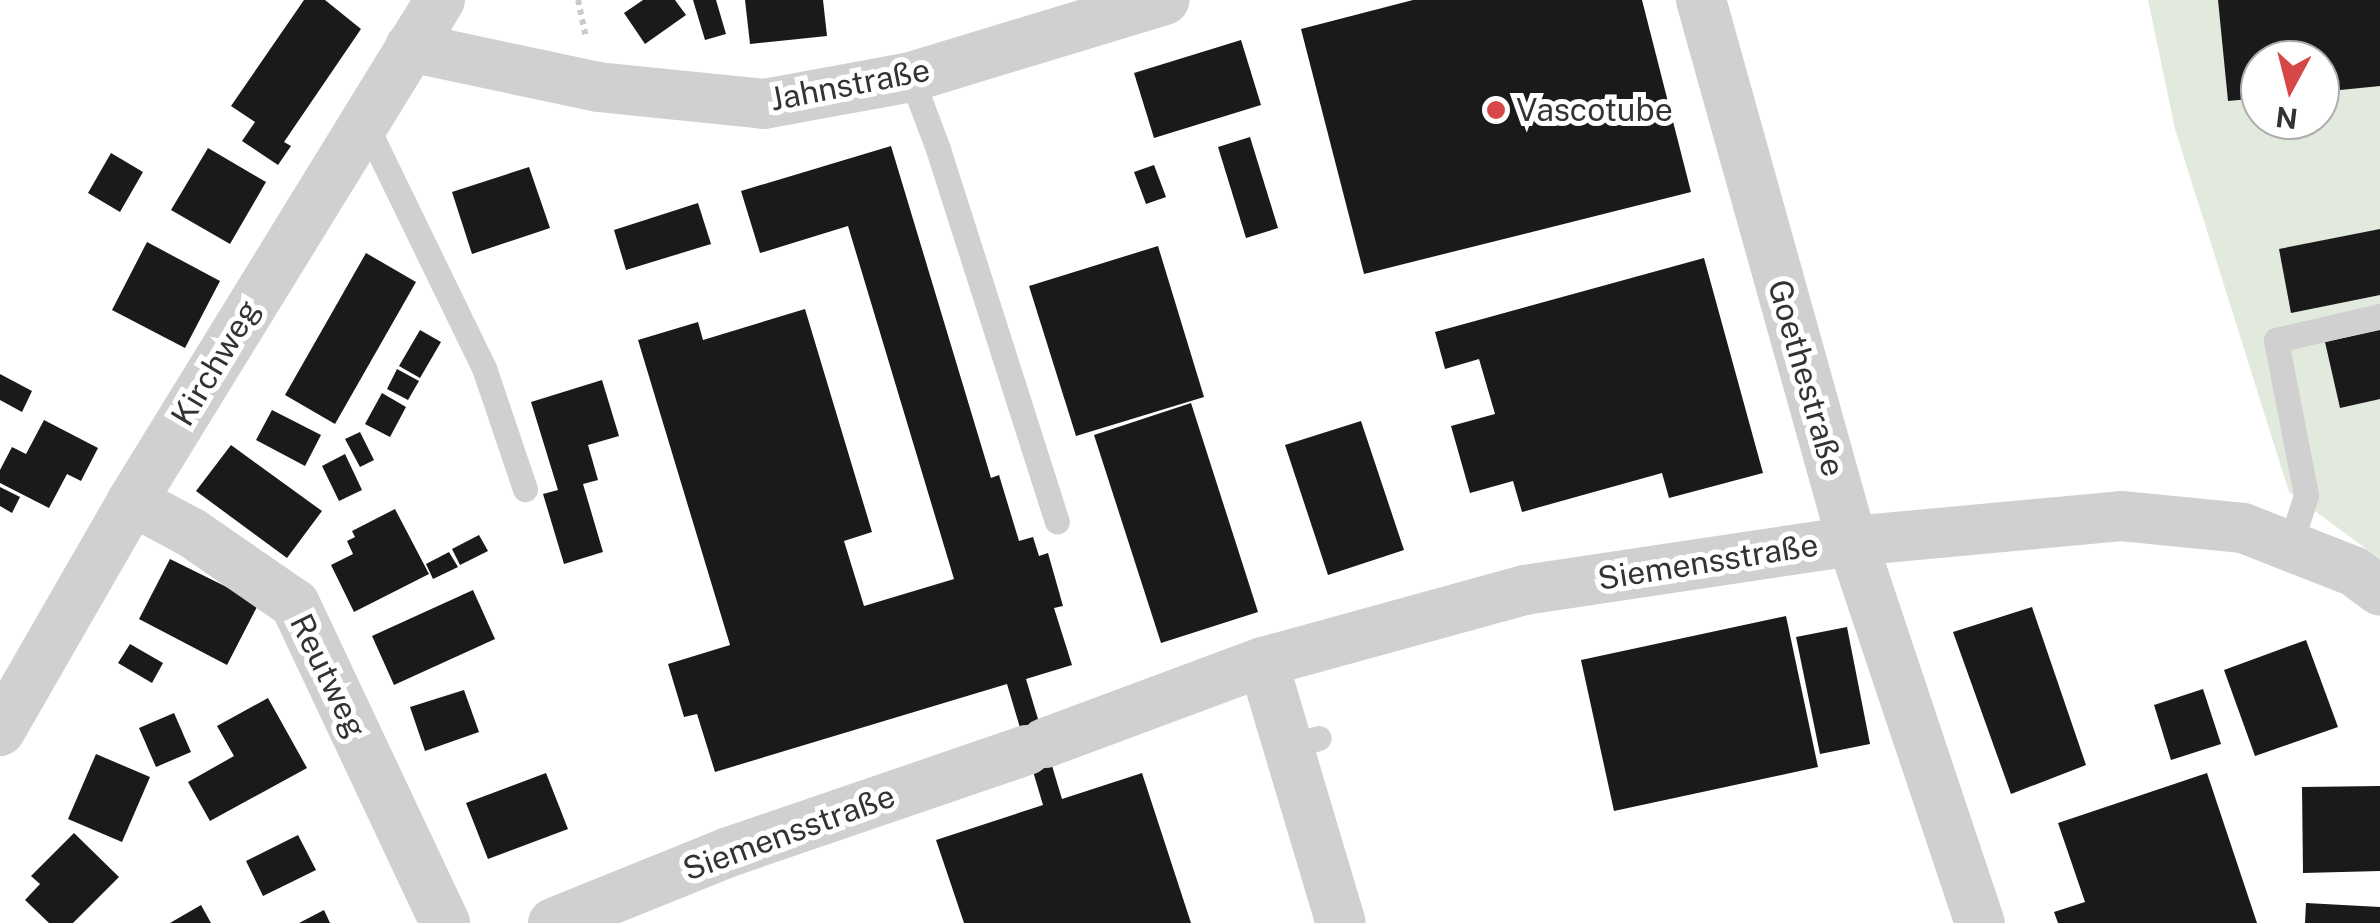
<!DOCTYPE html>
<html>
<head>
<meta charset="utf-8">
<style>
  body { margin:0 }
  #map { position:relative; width:2380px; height:923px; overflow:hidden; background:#fff; font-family:"Public Sans",sans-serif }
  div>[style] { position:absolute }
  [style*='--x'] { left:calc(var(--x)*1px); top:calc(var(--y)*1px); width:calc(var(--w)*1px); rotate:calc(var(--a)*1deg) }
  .green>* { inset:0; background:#e2e9dd }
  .building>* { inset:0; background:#1a1a1a }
  .path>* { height:6px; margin-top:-3px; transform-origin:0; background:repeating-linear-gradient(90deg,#cacaca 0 5px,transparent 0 10px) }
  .service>* { height:25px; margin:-12.5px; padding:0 12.5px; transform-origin:12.5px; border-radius:12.5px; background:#d0d0d0 }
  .minor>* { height:50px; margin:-25px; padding:0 25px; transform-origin:25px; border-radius:25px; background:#d0d0d0 }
  .dots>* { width:28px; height:28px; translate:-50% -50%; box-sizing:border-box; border:5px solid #fff; border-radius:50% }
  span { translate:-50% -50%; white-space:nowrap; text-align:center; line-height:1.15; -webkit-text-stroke:10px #fff; paint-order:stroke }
  .street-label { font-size:32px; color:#333 }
  .poi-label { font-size:32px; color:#333 }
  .left { translate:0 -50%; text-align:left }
  .north { position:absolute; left:2240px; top:40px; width:100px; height:100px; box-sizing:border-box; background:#fff; border:2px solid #adadad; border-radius:50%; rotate:187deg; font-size:28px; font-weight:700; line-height:40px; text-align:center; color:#333 }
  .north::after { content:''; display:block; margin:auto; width:35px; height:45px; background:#d74747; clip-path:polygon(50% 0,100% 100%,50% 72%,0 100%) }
</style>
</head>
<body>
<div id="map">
  <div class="green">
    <i style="clip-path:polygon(evenodd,2148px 0,2380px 0,2380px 559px,2289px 492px,2175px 129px,2148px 0,2260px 60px,2320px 60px,2320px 120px,2260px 120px,2260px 60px)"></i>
  </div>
  <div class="building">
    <i style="clip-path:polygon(304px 0,325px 0,361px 29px,284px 142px,291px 146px,278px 165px,242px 141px,255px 122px,231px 106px)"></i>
    <i style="clip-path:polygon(643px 0,675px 0,686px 15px,645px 44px,624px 13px)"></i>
    <i style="clip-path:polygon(693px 0,716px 0,726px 34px,705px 40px)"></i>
    <i style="clip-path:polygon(745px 0,823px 0,827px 36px,750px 44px)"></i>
    <i style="clip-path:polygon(1413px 0,1642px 0,1691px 192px,1364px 274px,1301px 29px)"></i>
    <i style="clip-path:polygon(2218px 0,2380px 0,2380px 86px,2320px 92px,2320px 60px,2260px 60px,2260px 98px,2228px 101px)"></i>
    <i style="clip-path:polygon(1241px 40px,1261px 105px,1154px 138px,1134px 73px)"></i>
    <i style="clip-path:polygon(1250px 137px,1278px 228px,1246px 238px,1218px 147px)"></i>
    <i style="clip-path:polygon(891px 146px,991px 478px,999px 475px,1019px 541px,1033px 537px,1039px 556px,1048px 553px,1063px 606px,1054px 608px,1072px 665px,1026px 679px,1062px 799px,1142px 773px,1191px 923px,964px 923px,936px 840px,1043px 805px,1007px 684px,715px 772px,697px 714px,684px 717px,668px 664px,730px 645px,638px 340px,698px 322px,703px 340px,805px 309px,872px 532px,844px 541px,864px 606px,954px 579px,848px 226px,760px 253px,741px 191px)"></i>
    <i style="clip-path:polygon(208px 148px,266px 182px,230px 244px,171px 210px)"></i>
    <i style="clip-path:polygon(111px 153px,143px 172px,120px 212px,88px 193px)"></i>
    <i style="clip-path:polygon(1154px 165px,1166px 197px,1146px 204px,1134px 172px)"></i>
    <i style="clip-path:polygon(529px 167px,550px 228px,472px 254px,452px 192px)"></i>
    <i style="clip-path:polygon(698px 203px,711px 244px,626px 270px,614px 230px)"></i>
    <i style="clip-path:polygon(2380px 229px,2380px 295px,2291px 313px,2279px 249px)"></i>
    <i style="clip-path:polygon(147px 242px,220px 281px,185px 348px,112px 310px)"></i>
    <i style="clip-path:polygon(1158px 246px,1204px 397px,1076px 436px,1029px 286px)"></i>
    <i style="clip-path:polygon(366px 253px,416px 282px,335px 424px,285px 395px)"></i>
    <i style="clip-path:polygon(1704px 258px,1763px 473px,1669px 498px,1662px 473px,1522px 512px,1513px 481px,1470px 493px,1451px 426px,1495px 414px,1479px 359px,1445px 369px,1435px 332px)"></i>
    <i style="clip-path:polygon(420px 330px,441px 342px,420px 378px,399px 366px)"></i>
    <i style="clip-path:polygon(2380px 330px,2380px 399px,2340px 408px,2325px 342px)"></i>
    <i style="clip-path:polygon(397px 369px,419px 381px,408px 400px,387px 389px)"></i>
    <i style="clip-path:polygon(0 374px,32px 391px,22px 412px,0 400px)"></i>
    <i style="clip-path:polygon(602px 380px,619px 436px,588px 445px,598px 480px,583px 484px,603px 552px,564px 564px,543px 494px,558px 490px,531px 402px)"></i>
    <i style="clip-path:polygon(382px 393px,406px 407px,390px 437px,365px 424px)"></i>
    <i style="clip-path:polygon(1191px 403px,1258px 612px,1161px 643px,1094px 435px)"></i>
    <i style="clip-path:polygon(272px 410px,321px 435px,305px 466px,256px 440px)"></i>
    <i style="clip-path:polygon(44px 420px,98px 448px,81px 481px,67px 474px,49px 508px,0 483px,0 470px,12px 447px,26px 454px)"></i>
    <i style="clip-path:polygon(1361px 421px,1404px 550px,1328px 575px,1285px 445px)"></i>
    <i style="clip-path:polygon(360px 432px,374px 460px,360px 467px,345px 439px)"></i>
    <i style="clip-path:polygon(231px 445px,322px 511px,287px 558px,196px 491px)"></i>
    <i style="clip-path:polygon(345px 454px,362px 490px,339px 501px,322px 466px)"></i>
    <i style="clip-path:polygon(0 487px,20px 497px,12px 513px,0 506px)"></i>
    <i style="clip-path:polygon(395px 509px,429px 574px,354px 612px,331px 565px,353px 554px,347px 541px,355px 537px,352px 531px)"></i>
    <i style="clip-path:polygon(479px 535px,488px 551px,460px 565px,452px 549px)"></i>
    <i style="clip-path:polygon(449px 552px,458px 567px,433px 579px,426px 564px)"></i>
    <i style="clip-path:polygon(170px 559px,259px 603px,227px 665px,139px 619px)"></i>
    <i style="clip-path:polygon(473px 590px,495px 639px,394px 685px,372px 636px)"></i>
    <i style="clip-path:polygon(2032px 607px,2086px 765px,2011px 794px,1953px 632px)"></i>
    <i style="clip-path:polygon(1786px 616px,1818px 767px,1614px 811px,1581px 660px)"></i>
    <i style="clip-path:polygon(1847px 627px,1870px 744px,1820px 754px,1796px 637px)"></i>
    <i style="clip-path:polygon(2306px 640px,2338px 727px,2255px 756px,2224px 670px)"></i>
    <i style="clip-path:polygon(130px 644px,163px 663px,152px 683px,118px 663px)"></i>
    <i style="clip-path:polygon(2203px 689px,2221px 744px,2171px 760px,2154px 705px)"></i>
    <i style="clip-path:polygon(464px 690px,479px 732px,425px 751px,410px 707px)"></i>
    <i style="clip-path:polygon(268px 698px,307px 768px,210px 821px,188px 782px,234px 756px,217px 726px)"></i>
    <i style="clip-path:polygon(174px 713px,191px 752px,156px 767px,139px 728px)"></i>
    <i style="clip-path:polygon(96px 754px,150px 777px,122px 842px,68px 819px)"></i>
    <i style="clip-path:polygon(546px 773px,568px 829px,488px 859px,466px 803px)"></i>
    <i style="clip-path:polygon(2207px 773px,2257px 923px,2058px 923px,2054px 912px,2085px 902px,2058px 823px)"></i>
    <i style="clip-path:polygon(2380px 786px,2380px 871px,2303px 873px,2302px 787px)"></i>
    <i style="clip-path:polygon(74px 833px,119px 877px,73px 923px,49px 923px,25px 900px,40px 884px,31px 876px)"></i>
    <i style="clip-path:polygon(298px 835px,316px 870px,263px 896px,246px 861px)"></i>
    <i style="clip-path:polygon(2306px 903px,2380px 907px,2380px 923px,2305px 923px)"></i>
    <i style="clip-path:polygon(201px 905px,211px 923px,170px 923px)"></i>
    <i style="clip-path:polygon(324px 910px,330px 923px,299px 923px)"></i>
  </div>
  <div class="path">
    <i style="--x:578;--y:0;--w:39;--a:78"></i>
  </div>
  <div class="service">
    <i style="--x:911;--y:77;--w:77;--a:69.4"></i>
    <i style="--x:938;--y:149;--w:391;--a:72.3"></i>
    <i style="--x:364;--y:121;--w:275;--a:64.1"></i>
    <i style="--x:484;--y:368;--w:128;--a:71.3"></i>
    <i style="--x:2290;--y:546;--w:53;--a:-72.6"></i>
    <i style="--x:2306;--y:495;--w:158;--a:-101"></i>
    <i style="--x:2276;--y:340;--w:107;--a:-13"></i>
    <i style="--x:1289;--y:747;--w:31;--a:-17"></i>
  </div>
  <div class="minor">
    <i style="--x:1701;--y:0;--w:562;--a:74.4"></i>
    <i style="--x:1852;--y:541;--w:403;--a:71.5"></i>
    <i style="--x:410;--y:47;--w:192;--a:12"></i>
    <i style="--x:598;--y:87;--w:167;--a:5.8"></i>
    <i style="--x:764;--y:104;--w:149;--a:-10.4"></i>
    <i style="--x:911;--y:77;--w:265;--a:-16.9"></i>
    <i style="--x:132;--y:501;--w:68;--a:28.1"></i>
    <i style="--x:192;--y:533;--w:125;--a:34.6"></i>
    <i style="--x:295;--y:604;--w:353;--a:64.8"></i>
    <i style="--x:1263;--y:662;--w:272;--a:73.4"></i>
    <i style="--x:0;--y:731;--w:265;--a:-60.1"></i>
    <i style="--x:132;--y:501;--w:588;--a:-58.42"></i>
    <i style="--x:1045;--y:743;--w:233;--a:-20.4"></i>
    <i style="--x:1263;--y:662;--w:271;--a:-15.4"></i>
    <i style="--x:1524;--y:590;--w:332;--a:-8.5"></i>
    <i style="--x:1852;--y:541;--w:270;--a:-5.3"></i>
    <i style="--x:2121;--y:516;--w:123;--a:5.6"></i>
    <i style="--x:2243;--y:528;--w:120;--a:21.4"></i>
    <i style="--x:2355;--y:572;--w:31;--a:37"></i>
    <i style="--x:553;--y:923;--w:187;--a:-22"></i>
    <i style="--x:726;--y:853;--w:318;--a:-18.9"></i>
  </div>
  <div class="dots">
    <i style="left:1496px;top:110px;background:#d74747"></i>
  </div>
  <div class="street-label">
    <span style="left:850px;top:85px;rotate:-11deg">Jahnstraße</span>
    <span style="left:216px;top:363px;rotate:-59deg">Kirchweg</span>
    <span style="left:1806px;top:378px;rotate:74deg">Goethestraße</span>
    <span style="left:1708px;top:562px;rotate:-9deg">Siemensstraße</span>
    <span style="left:328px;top:676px;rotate:64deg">Reutweg</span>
    <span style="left:789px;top:833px;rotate:-20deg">Siemensstraße</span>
  </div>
  <div class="poi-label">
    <span class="left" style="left:1516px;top:110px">Vascotube</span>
  </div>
  <div class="north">N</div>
</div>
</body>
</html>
